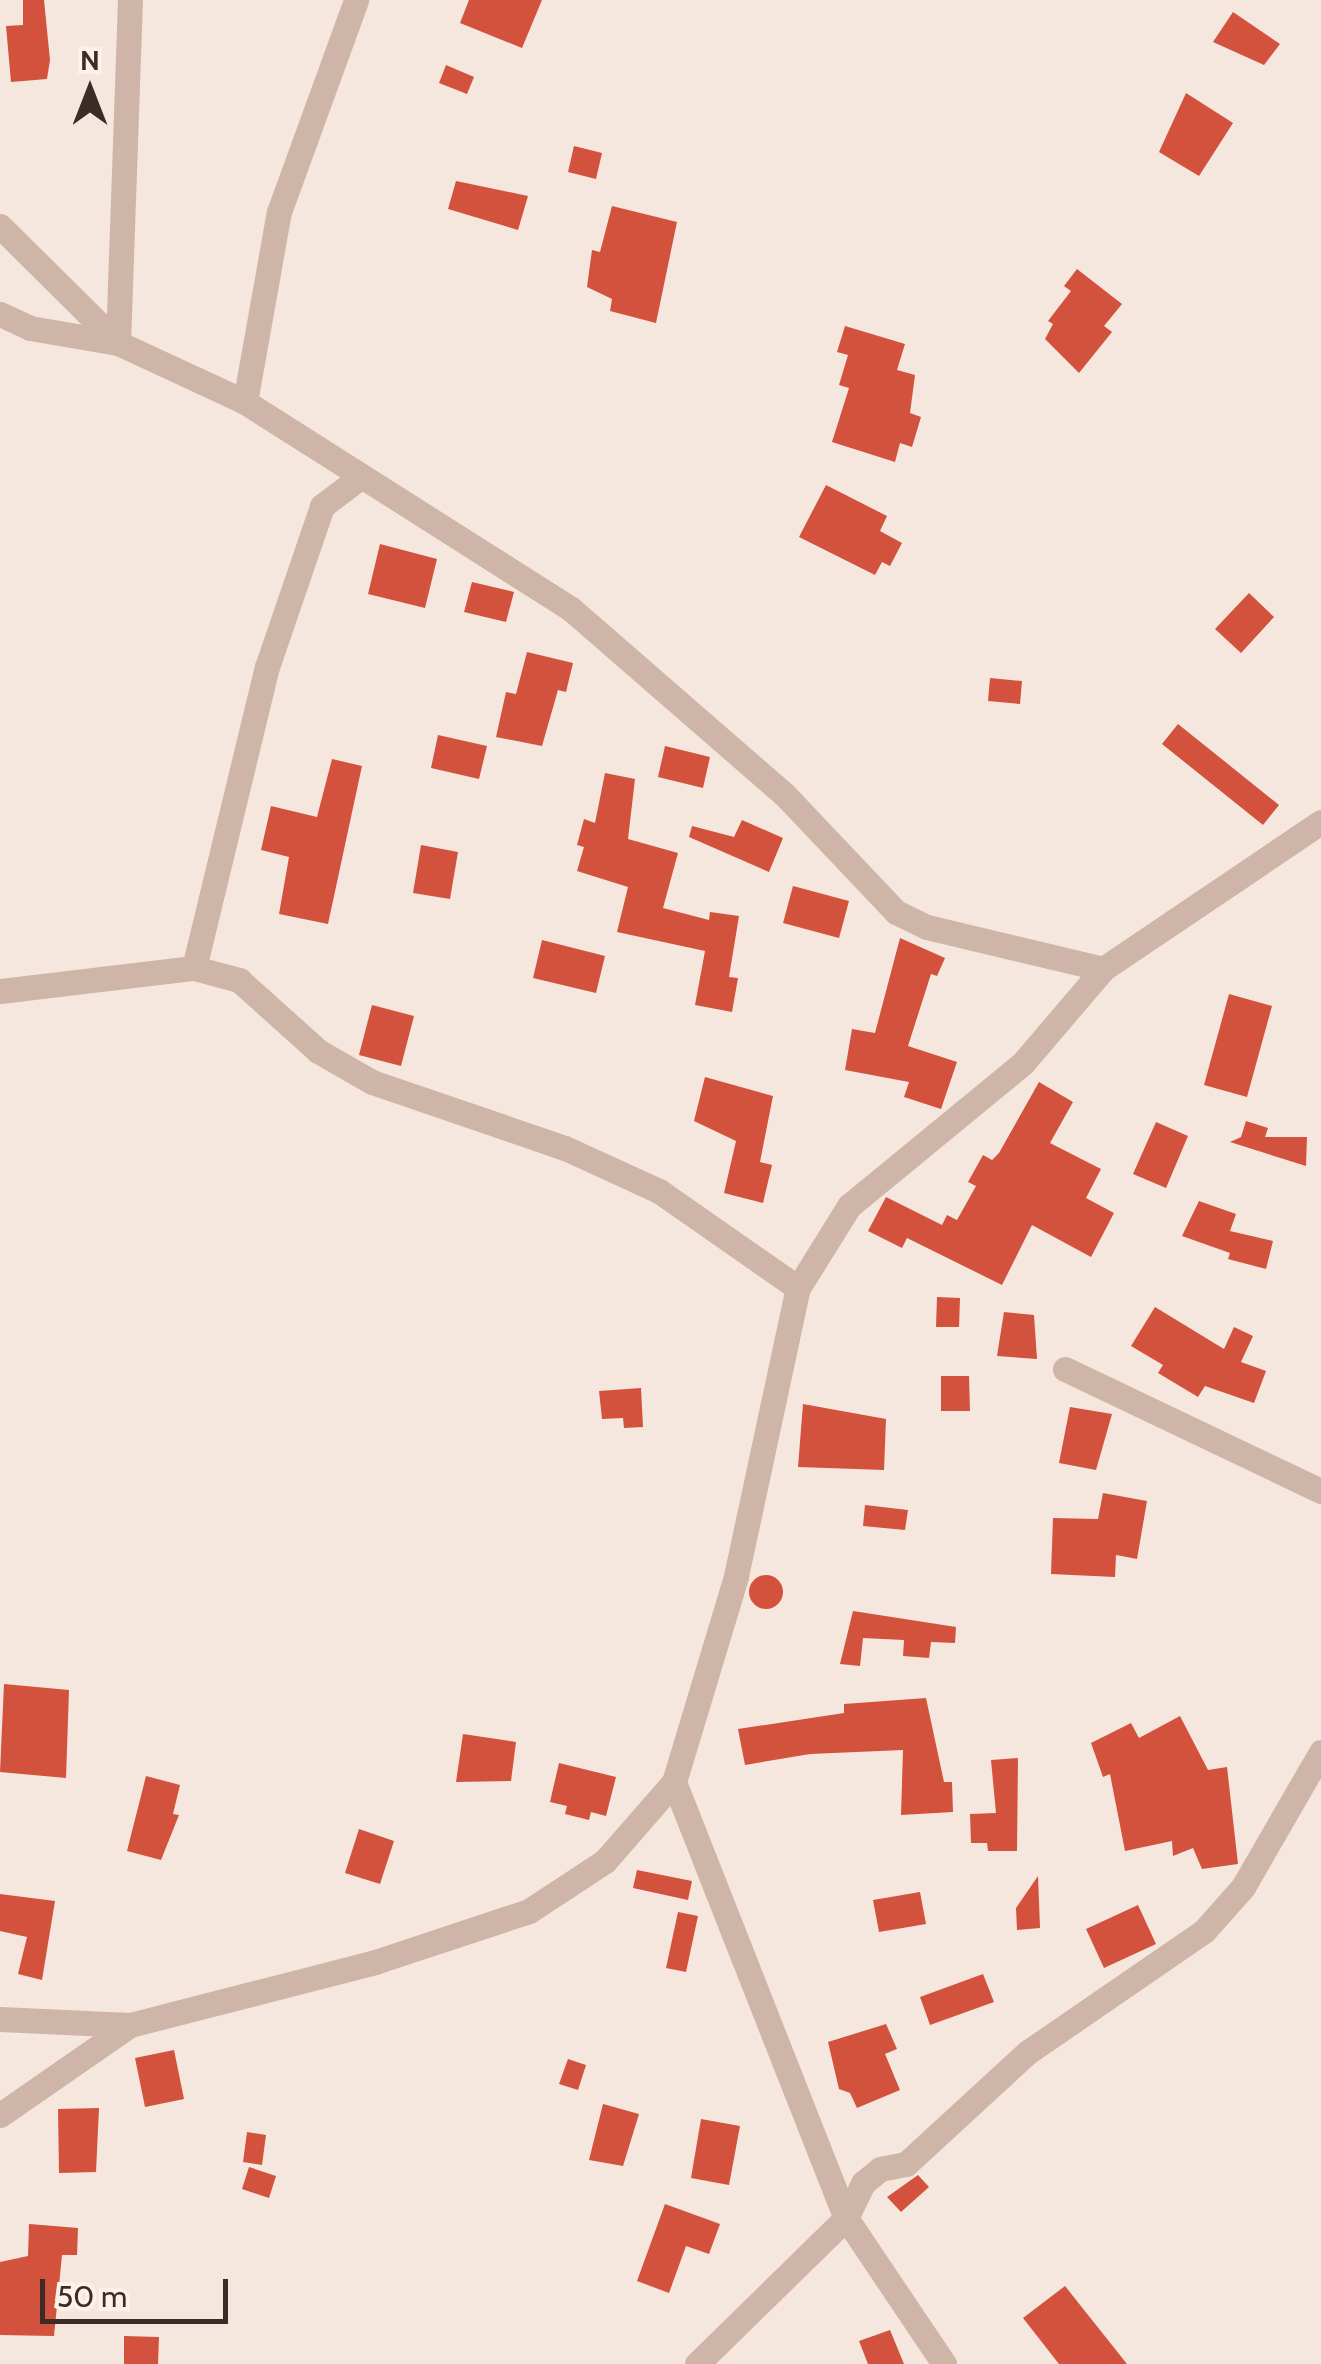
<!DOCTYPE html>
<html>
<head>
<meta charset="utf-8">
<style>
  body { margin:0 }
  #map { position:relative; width:1321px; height:2364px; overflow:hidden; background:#f5e7dd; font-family:Cabin,sans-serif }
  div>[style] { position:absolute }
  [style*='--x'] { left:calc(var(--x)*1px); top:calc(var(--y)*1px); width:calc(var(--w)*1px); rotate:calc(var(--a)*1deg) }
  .building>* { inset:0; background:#d2523e }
  .round { border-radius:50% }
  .minor>* { height:25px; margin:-12.5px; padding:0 12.5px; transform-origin:12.5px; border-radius:12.5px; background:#cfb5a7 }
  span { translate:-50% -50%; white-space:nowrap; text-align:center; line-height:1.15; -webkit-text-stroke:9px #fcf2ea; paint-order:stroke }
  .north { position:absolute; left:40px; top:40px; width:100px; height:100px; -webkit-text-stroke:8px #fcf2ea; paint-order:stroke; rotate:0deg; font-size:28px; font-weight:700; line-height:40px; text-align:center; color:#3b2c28 }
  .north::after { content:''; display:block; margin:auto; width:35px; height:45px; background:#3b2c28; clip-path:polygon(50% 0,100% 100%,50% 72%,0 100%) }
  .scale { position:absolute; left:40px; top:2279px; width:188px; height:45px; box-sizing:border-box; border:5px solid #3b2c28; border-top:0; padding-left:12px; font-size:30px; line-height:35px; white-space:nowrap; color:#3b2c28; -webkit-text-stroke:8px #fcf2ea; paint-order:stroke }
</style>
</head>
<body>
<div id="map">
  <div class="building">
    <i style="clip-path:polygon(23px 0,44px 0,50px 60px,47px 79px,11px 82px,6px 26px,23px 25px)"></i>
    <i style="clip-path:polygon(469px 0,542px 0,522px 48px,460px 23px)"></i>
    <i style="clip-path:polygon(1233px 12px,1280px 44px,1264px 65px,1213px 42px)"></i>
    <i style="clip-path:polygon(446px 65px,474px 77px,467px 94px,439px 83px)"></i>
    <i style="clip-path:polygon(1186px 93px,1233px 123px,1199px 176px,1159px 152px)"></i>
    <i style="clip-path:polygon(574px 146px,602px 153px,596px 179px,568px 172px)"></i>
    <i style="clip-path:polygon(456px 181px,528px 196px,518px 230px,448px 209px)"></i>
    <i style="clip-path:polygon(612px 206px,677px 222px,656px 323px,610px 311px,612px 299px,587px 287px,592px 250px,600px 252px)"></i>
    <i style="clip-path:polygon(1077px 269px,1122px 304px,1104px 326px,1112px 332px,1079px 373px,1045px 339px,1053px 324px,1048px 321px,1071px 291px,1064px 286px)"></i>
    <i style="clip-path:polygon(845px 326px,905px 344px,897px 370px,915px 375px,910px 413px,921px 417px,912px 447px,900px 443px,895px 462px,832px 442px,849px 388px,839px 385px,848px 355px,837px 352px)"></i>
    <i style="clip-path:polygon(826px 485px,887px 516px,880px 531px,902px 543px,890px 566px,882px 562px,875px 575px,799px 537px)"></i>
    <i style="clip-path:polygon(380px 544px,437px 559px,425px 608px,368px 594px)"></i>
    <i style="clip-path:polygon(472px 582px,514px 592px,506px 622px,464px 612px)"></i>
    <i style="clip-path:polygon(1249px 593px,1274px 617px,1241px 653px,1215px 629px)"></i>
    <i style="clip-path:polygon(527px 652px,573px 663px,566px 692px,558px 690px,542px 746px,496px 737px,506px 692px,516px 694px)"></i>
    <i style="clip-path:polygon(990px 678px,1022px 681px,1020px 704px,988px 701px)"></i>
    <i style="clip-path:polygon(1178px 724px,1279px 805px,1263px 825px,1162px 744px)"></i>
    <i style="clip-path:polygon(438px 735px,487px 746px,479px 779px,431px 768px)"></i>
    <i style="clip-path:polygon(665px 746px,710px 757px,703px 788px,658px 777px)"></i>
    <i style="clip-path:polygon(332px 759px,362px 766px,328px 924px,279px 914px,289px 857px,261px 850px,271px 806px,317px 817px)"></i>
    <i style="clip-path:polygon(605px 773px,635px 779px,628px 839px,678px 853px,663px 908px,709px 920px,710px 912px,739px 916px,729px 977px,738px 978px,732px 1012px,695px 1005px,705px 951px,617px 932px,628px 887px,577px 871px,584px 847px,577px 845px,584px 819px,595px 823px)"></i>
    <i style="clip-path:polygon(742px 820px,783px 838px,769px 872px,689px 837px,692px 826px,734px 837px)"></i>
    <i style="clip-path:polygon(421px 845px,458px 852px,450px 899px,413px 893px)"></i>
    <i style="clip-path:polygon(793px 886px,849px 901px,839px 938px,783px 923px)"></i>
    <i style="clip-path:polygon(900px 938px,945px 958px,937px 976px,931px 974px,908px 1046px,957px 1062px,941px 1109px,904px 1097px,909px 1082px,845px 1070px,852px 1029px,875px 1033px)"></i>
    <i style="clip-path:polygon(542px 940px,605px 956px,596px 993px,533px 978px)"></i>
    <i style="clip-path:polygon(1229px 994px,1272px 1006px,1247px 1097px,1204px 1085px)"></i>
    <i style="clip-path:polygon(372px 1005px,414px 1016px,401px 1066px,359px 1055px)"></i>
    <i style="clip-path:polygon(705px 1077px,773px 1096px,760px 1162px,772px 1165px,763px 1203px,724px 1193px,736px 1141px,694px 1121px)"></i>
    <i style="clip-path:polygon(1039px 1082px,1073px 1102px,1050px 1143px,1101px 1169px,1086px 1198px,1114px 1213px,1091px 1257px,1032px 1225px,1002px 1285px,907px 1238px,902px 1248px,868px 1231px,886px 1197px,942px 1225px,947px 1215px,957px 1220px,976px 1186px,968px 1182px,983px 1155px,992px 1160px,999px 1153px)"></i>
    <i style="clip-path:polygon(1246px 1121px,1268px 1128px,1265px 1137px,1307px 1137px,1306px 1166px,1230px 1142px,1241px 1137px)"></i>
    <i style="clip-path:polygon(1156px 1122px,1188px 1136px,1166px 1188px,1133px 1174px)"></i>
    <i style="clip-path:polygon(1199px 1201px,1236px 1214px,1230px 1231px,1273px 1241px,1266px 1269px,1228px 1259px,1230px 1253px,1182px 1236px)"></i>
    <i style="clip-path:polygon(937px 1297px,960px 1298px,959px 1327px,936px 1327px)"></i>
    <i style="clip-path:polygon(1155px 1307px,1224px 1349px,1234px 1327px,1253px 1336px,1241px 1362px,1266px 1371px,1254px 1403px,1205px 1386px,1198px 1397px,1158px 1373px,1163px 1365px,1131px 1346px)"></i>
    <i style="clip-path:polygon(1004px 1312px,1034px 1315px,1037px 1359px,997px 1356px)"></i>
    <i style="clip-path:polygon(941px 1376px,969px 1376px,970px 1411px,941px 1411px)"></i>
    <i style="clip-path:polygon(641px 1388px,643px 1427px,624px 1428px,623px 1418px,602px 1419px,599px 1391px)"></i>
    <i style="clip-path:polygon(803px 1404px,886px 1419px,884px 1470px,798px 1467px)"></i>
    <i style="clip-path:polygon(1070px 1407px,1112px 1414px,1096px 1470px,1059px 1463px)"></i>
    <i style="clip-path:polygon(1103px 1493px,1147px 1501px,1137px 1559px,1116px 1555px,1115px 1577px,1051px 1574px,1053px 1518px,1098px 1519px)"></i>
    <i style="clip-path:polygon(865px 1505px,908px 1510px,905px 1530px,863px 1526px)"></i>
    <i class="round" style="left:749px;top:1575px;width:34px;height:34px"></i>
    <i style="clip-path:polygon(853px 1611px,956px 1627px,955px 1643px,931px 1642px,929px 1658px,903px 1656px,904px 1640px,863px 1638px,860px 1666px,840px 1664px)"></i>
    <i style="clip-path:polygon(4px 1684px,69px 1690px,66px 1778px,0 1772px)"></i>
    <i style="clip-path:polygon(926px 1698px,944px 1782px,952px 1782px,953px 1812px,901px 1815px,903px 1750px,810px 1754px,745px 1765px,738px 1729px,844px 1713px,844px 1704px)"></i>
    <i style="clip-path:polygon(1180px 1716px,1208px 1770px,1227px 1767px,1238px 1864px,1202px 1869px,1193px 1848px,1173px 1856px,1172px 1841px,1125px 1851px,1110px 1774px,1103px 1777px,1091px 1743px,1131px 1723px,1139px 1738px)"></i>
    <i style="clip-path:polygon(463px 1734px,516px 1742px,511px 1781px,456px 1782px)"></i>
    <i style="clip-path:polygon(1018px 1758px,1017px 1851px,988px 1851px,987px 1843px,971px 1843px,970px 1814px,996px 1813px,991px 1760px)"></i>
    <i style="clip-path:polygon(559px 1763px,616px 1777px,606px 1816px,591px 1812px,589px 1820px,565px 1814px,567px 1806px,550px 1802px)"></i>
    <i style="clip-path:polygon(146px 1776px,180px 1785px,173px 1814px,179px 1815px,161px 1860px,127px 1851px)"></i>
    <i style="clip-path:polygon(359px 1829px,394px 1841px,380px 1884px,345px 1873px)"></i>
    <i style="clip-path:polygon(637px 1870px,692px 1881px,688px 1900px,633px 1888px)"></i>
    <i style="clip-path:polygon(1038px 1876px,1040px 1928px,1017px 1930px,1016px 1908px)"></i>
    <i style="clip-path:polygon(920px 1892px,926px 1924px,879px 1932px,873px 1900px)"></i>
    <i style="clip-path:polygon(0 1894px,55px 1901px,42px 1980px,18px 1974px,27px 1937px,0 1931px)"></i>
    <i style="clip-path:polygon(1138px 1905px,1156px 1944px,1104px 1968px,1086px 1929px)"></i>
    <i style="clip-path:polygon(678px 1912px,698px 1916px,686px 1972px,666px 1968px)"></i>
    <i style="clip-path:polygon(983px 1974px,994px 2002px,930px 2025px,920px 1997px)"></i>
    <i style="clip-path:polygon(886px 2024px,897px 2049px,885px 2054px,900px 2090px,857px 2108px,850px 2093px,839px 2089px,828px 2042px)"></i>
    <i style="clip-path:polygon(174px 2050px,184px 2099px,145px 2107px,135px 2058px)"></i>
    <i style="clip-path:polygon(568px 2059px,586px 2065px,578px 2090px,559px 2084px)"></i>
    <i style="clip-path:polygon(603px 2104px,639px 2114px,623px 2166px,589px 2160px)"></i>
    <i style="clip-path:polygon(99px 2108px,96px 2172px,59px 2173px,58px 2109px)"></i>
    <i style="clip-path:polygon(701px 2119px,740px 2126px,729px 2185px,691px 2178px)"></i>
    <i style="clip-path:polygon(247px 2132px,266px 2135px,262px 2165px,243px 2162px)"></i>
    <i style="clip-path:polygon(249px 2167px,276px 2176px,269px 2198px,242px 2189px)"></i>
    <i style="clip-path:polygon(918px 2175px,929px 2187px,901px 2212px,887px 2197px)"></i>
    <i style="clip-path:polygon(665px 2204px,720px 2224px,709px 2254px,686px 2246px,669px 2293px,637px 2281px)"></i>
    <i style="clip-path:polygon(29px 2224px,78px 2228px,77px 2255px,62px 2255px,54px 2336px,0 2335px,0 2262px,28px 2256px)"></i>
    <i style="clip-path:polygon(1065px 2286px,1127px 2364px,1059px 2364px,1023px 2318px)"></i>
    <i style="clip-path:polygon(890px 2330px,904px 2364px,868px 2364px,859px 2341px)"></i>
    <i style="clip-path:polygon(124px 2336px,159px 2337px,158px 2364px,124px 2364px)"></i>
  </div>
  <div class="minor">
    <i style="--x:0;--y:226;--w:166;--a:44.8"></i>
    <i style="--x:0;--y:314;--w:33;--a:25"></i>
    <i style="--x:30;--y:328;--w:89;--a:9.7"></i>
    <i style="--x:118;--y:343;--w:140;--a:24.9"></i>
    <i style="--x:245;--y:402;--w:386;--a:32.4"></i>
    <i style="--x:571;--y:609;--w:282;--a:41"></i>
    <i style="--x:784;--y:794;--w:163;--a:46.5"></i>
    <i style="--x:896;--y:912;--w:34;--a:26"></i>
    <i style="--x:927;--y:927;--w:181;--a:13.4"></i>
    <i style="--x:118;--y:343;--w:343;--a:-88"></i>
    <i style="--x:245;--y:402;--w:193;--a:-79.9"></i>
    <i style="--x:279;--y:212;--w:226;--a:-70"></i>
    <i style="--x:194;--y:968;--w:310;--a:-76.4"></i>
    <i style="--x:267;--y:667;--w:170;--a:-71.1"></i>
    <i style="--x:322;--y:506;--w:46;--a:-37.1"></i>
    <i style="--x:0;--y:991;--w:195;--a:-6.8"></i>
    <i style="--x:194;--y:968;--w:47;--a:14.9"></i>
    <i style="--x:239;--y:980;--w:106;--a:41.9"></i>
    <i style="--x:318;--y:1051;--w:62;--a:29.9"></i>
    <i style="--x:372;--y:1082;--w:204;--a:18.9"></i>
    <i style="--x:565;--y:1148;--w:103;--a:24.6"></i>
    <i style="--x:659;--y:1191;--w:169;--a:34.9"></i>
    <i style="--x:1065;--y:1369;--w:284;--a:25.5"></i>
    <i style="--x:674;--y:1782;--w:469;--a:68.5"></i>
    <i style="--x:846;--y:2218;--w:176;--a:56.1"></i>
    <i style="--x:0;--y:2019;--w:130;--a:2.6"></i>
    <i style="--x:0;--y:2115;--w:158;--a:-34.7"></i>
    <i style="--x:130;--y:2025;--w:253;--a:-14.4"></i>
    <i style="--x:375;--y:1962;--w:162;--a:-18.3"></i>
    <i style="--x:529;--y:1911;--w:91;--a:-33.3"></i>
    <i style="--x:605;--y:1861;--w:105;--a:-48.9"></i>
    <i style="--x:674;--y:1782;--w:215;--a:-73.2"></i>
    <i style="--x:736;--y:1576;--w:295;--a:-77.9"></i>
    <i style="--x:798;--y:1288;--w:97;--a:-58.1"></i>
    <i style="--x:849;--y:1206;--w:225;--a:-39.4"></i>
    <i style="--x:1023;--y:1063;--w:123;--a:-49.6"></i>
    <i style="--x:1103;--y:969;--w:263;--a:-34"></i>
    <i style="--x:697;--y:2364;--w:209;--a:-44.4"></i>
    <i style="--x:846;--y:2218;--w:39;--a:-64"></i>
    <i style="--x:863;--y:2183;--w:22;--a:-39"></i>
    <i style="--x:880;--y:2169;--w:26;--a:-11"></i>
    <i style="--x:906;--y:2164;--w:166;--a:-42.6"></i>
    <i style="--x:1028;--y:2052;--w:214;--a:-34.5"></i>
    <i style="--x:1204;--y:1931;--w:59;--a:-48.4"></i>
    <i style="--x:1243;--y:1887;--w:156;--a:-60"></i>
  </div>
  <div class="north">N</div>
  <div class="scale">50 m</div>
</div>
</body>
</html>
